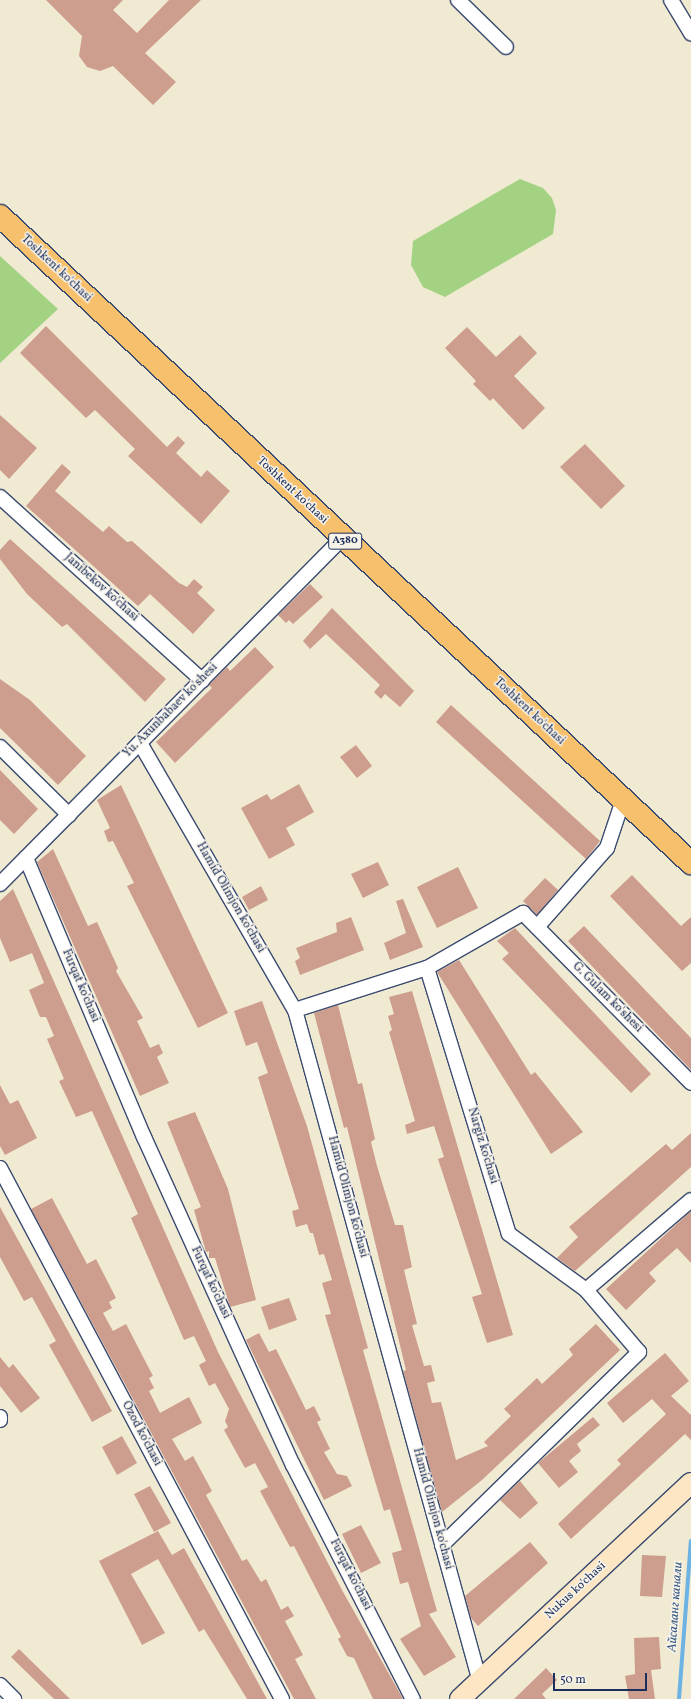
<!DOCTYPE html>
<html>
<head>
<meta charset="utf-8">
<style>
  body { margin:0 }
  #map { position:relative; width:691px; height:1699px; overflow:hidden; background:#f1ead3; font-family:Vollkorn,serif }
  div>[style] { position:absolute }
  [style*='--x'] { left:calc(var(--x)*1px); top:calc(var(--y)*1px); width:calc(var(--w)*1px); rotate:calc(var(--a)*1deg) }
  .green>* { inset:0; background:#a3d382 }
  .stream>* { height:3.5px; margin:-1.75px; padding:0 1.75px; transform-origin:1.75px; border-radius:1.75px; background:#6cb3e3 }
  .building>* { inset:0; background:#cd9d8e }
  .roads { filter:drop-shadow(1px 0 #3b4b70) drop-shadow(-1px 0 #3b4b70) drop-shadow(0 1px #3b4b70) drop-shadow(0 -1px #3b4b70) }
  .street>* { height:14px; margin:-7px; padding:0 7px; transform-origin:7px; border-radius:7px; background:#fff }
  .secondary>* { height:20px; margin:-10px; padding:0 10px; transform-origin:10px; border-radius:10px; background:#fce6c4 }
  .highway>* { height:22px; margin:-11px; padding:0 11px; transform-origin:11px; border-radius:11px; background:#f7c06c }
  span { translate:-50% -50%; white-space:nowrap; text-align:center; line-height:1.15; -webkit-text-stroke:3px #f7f3e8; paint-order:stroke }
  .shield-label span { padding:1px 3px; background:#f7f3e8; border:1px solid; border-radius:3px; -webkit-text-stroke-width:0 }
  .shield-label { font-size:11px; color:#1b2f5e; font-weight:700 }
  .street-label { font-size:12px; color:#1b2f5e }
  .water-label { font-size:13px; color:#335786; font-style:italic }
  .scale { position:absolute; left:553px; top:1673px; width:94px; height:18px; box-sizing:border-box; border:2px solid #1b2f5e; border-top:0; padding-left:5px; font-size:12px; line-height:14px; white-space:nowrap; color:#1b2f5e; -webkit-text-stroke:3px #f7f3e8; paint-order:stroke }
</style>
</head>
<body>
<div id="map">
  <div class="green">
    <i style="clip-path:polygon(520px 179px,543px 188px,552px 198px,556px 210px,553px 234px,445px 297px,423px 287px,411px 265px,413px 241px)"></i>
    <i style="clip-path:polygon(0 256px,58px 309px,0 363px)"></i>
  </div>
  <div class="stream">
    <i style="--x:679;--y:1699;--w:158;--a:-85.7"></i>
  </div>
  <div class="building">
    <i style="clip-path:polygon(46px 0,123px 0,113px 10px,137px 33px,169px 0,201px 0,145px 53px,176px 82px,153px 105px,113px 66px,100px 71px,87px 67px,79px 56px,82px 36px)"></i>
    <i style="clip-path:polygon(46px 326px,167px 447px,178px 436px,185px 443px,176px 453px,201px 477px,207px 470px,230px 491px,201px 524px,128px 456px,135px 449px,95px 410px,86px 418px,20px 353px)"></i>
    <i style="clip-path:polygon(467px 327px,496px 357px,520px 335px,537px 353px,514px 376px,545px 408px,523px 430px,493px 398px,490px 401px,473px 384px,476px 381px,445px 348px)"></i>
    <i style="clip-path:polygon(0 415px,37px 448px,9px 479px,0 470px)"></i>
    <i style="clip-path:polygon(585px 444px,625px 486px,601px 509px,560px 467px)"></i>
    <i style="clip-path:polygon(62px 464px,71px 472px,55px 491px,103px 532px,109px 526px,127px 542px,132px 541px,179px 583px,187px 587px,194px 579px,203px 587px,197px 593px,215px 610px,193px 634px,150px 594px,138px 606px,26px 506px)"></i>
    <i style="clip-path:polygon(10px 539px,166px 679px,145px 702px,67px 624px,62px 627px,27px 594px,0 559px,0 550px)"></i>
    <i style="clip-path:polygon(310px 584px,323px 597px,293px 624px,289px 620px,286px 623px,278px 615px)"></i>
    <i style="clip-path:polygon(332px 608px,414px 691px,400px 707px,385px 694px,381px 699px,374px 692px,380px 685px,326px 634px,310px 649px,303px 641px)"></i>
    <i style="clip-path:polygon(255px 647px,274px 667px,175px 763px,156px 742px,212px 688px,209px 685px,227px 667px,230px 671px)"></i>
    <i style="clip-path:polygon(0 679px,30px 700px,86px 756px,58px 785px,0 728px)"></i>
    <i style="clip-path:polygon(451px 705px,600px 841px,586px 859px,436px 722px)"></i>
    <i style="clip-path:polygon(356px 745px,372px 766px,357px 778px,340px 757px)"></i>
    <i style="clip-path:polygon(0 770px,38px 809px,14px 834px,0 820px)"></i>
    <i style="clip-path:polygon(299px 784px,314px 812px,286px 828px,295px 845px,269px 859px,241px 808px,267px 794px,271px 800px)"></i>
    <i style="clip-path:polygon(121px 785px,228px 1013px,198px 1028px,127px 886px,134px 883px,113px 841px,108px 842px,104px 831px,110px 828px,97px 800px)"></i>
    <i style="clip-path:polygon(53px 849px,88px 926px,97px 922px,118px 968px,116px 971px,143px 1018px,137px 1021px,150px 1048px,159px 1044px,163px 1053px,157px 1057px,169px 1083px,140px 1096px,37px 862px)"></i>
    <i style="clip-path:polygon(378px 862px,389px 885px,363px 898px,351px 874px)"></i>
    <i style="clip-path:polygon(458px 867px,478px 908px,437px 928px,417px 887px)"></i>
    <i style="clip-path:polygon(632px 875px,681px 926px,691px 917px,691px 963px,682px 971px,610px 896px)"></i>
    <i style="clip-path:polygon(545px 878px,558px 890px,537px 915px,523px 901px)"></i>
    <i style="clip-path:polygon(261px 886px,268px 900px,249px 910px,242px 897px)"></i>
    <i style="clip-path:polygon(13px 889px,218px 1352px,342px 1590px,403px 1699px,373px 1699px,354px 1658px,347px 1656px,338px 1639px,341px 1637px,294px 1546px,290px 1547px,260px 1491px,268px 1487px,255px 1463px,245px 1468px,224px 1430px,228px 1427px,225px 1421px,229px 1409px,215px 1383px,209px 1386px,199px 1365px,206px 1361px,194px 1336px,184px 1340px,131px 1218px,138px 1214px,92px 1111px,76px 1117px,59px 1081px,64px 1079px,47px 1039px,54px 1036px,46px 1017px,40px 1017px,29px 990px,44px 983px,32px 953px,10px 962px,0 938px,0 901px)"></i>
    <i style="clip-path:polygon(403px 899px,423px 947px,390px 960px,384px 943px,406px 933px,396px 901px)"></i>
    <i style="clip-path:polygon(351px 917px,364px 950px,300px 975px,295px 961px,300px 958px,296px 948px,337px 932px,336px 923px)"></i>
    <i style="clip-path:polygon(584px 926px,691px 1038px,691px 1070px,568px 941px)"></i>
    <i style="clip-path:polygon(515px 928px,651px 1074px,631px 1093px,502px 959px,509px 953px,497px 941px)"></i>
    <i style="clip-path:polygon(459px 960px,531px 1075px,535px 1072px,583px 1132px,551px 1154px,437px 972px)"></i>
    <i style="clip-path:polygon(412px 991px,513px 1335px,487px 1343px,472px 1297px,482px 1294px,438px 1159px,444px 1157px,434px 1126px,407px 1134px,405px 1125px,415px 1121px,389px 1032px,392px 1030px,388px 1016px,394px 1014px,389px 997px)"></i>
    <i style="clip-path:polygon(262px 1001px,307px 1126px,368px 1348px,363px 1350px,437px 1611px,429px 1614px,456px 1657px,424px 1676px,400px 1639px,421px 1626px,408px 1582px,400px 1584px,392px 1553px,402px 1550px,390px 1509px,384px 1511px,325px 1315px,331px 1314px,322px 1283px,332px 1280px,324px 1254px,319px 1255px,313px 1233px,310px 1233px,307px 1224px,296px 1227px,292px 1211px,299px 1209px,258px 1077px,268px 1073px,257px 1042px,246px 1046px,234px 1011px)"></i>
    <i style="clip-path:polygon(338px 1005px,358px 1084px,362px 1083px,375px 1139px,371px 1142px,377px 1166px,395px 1225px,403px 1225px,412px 1267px,404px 1270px,417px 1324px,412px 1325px,424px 1366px,431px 1365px,435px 1381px,427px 1383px,432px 1403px,441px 1402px,456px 1460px,488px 1446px,484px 1442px,511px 1416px,504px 1409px,537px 1378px,542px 1384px,573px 1355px,569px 1349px,596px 1324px,620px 1350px,482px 1480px,442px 1512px,403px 1371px,406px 1370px,347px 1127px,344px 1128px,314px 1013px)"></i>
    <i style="clip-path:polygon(0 1085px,10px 1104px,18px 1100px,37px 1138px,5px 1155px,0 1146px)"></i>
    <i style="clip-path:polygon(195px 1112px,228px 1189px,256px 1300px,230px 1307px,215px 1258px,209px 1258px,209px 1251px,206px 1252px,194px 1210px,201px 1207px,167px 1122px)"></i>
    <i style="clip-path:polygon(691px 1133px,691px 1167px,575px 1271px,557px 1258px,578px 1237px,569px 1227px,666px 1144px,672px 1150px)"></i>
    <i style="clip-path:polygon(52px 1198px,87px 1264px,96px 1259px,116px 1298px,109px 1302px,112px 1308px,103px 1313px,113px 1331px,126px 1324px,153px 1376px,149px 1378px,154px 1388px,149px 1391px,160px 1413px,189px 1397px,202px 1423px,172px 1439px,185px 1461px,193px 1456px,212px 1491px,206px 1495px,242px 1561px,247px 1559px,261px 1582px,266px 1579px,281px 1610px,288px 1606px,294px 1616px,285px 1621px,303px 1655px,295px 1659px,316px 1699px,294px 1699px,31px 1209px)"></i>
    <i style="clip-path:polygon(0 1207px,112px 1411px,92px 1422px,49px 1345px,56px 1341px,32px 1297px,24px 1301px,0 1257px)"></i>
    <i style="clip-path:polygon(691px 1211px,691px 1263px,677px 1248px,649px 1273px,656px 1281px,626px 1310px,606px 1289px)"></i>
    <i style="clip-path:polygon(289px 1298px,297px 1320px,269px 1330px,261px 1307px)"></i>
    <i style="clip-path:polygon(259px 1333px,269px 1352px,276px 1349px,306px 1410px,314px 1406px,321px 1420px,317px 1422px,330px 1449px,324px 1452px,337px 1474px,347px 1476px,352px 1486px,324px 1500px,246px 1340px)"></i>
    <i style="clip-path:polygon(665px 1353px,689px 1381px,671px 1396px,691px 1415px,691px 1440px,685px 1434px,571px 1539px,558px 1524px,621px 1464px,617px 1460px,666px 1414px,652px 1399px,623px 1423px,607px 1403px)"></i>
    <i style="clip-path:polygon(0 1357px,9px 1368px,13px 1364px,40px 1398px,21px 1413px,0 1386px)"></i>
    <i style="clip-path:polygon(593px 1417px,600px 1425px,577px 1444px,581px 1451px,569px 1461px,578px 1472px,559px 1488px,538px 1463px)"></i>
    <i style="clip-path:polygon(122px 1436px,137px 1463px,117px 1475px,102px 1447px)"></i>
    <i style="clip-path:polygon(520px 1481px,538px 1503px,520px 1519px,500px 1500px)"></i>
    <i style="clip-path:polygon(150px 1486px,171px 1523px,154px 1532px,134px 1494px)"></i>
    <i style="clip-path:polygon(361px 1525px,381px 1563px,361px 1573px,342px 1534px)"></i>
    <i style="clip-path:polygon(158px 1531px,172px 1555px,184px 1548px,267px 1699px,247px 1699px,204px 1629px,199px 1632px,158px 1559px,131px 1574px,165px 1633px,142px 1645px,99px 1561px)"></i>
    <i style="clip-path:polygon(530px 1542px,548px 1563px,478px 1626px,471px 1618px,465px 1596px)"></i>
    <i style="clip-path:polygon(642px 1555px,666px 1556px,662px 1597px,640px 1596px)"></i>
    <i style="clip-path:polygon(659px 1637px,661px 1669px,651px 1670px,655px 1699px,629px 1699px,625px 1676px,635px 1674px,634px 1638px)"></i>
    <i style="clip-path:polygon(19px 1649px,70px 1699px,54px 1699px,11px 1657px)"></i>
    <i style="clip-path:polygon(546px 1668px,557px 1680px,542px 1694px,546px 1699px,514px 1699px)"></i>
  </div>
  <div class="roads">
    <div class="street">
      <i style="--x:458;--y:0;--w:67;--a:44.4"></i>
      <i style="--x:671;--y:0;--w:39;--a:59"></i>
      <i style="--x:0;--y:497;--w:273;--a:42.2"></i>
      <i style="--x:140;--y:743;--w:309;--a:59.9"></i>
      <i style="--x:295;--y:1010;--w:697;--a:74.61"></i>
      <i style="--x:0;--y:747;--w:97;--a:44.6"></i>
      <i style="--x:26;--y:858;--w:303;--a:67.1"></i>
      <i style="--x:144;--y:1137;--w:360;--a:65.6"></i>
      <i style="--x:293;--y:1465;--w:263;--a:62.9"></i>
      <i style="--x:0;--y:884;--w:486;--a:-45.3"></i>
      <i style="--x:537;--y:927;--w:106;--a:-48.5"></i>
      <i style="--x:607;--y:848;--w:51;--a:-71.6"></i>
      <i style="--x:427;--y:968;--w:278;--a:72.9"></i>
      <i style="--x:509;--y:1234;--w:95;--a:36"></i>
      <i style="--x:295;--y:1010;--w:139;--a:-17.7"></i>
      <i style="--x:427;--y:968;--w:111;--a:-29.8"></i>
      <i style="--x:523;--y:913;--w:239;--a:45.3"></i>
      <i style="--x:0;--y:1168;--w:601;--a:62.03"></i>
      <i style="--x:0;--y:1417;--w:3;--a:90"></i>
      <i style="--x:442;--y:1545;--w:276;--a:-44.4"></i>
      <i style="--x:639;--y:1352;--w:82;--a:-130.5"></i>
      <i style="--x:586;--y:1290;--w:138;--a:-40.6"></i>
      <i style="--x:0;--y:1685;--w:20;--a:45"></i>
    </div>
    <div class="secondary">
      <i style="--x:460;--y:1699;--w:316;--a:-43.1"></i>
    </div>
    <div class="highway">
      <i style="--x:0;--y:216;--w:947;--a:43.12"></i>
    </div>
  </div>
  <div class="shield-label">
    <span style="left:345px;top:541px">A380</span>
  </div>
  <div class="street-label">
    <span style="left:56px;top:269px;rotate:43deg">Toshkent ko'chasi</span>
    <span style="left:292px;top:491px;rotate:43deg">Toshkent ko'chasi</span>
    <span style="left:101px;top:588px;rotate:42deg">Janibekov ko'chasi</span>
    <span style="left:171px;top:711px;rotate:-45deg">Yu. Axunbabaev ko'shesi</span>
    <span style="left:529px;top:712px;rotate:43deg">Toshkent ko'chasi</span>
    <span style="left:230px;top:898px;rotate:60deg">Hamid Olimjon ko'chasi</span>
    <span style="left:80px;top:986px;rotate:67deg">Furqat ko'chasi</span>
    <span style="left:607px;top:998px;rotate:45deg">G. Gulam ko'shesi</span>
    <span style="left:482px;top:1146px;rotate:73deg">Nargiz ko'chasi</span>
    <span style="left:347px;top:1197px;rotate:75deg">Hamid Olimjon ko'chasi</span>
    <span style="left:210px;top:1283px;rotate:65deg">Furqat ko'chasi</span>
    <span style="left:141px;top:1434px;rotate:62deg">Ozod ko'chasi</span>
    <span style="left:432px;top:1509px;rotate:75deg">Hamid Olimjon ko'chasi</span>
    <span style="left:350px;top:1575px;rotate:63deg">Furqat ko'chasi</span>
    <span style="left:576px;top:1591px;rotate:-43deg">Nukus ko'chasi</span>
  </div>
  <div class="water-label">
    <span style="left:676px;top:1607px;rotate:-86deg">Айсаланг канали</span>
  </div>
  <div class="scale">50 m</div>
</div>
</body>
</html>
